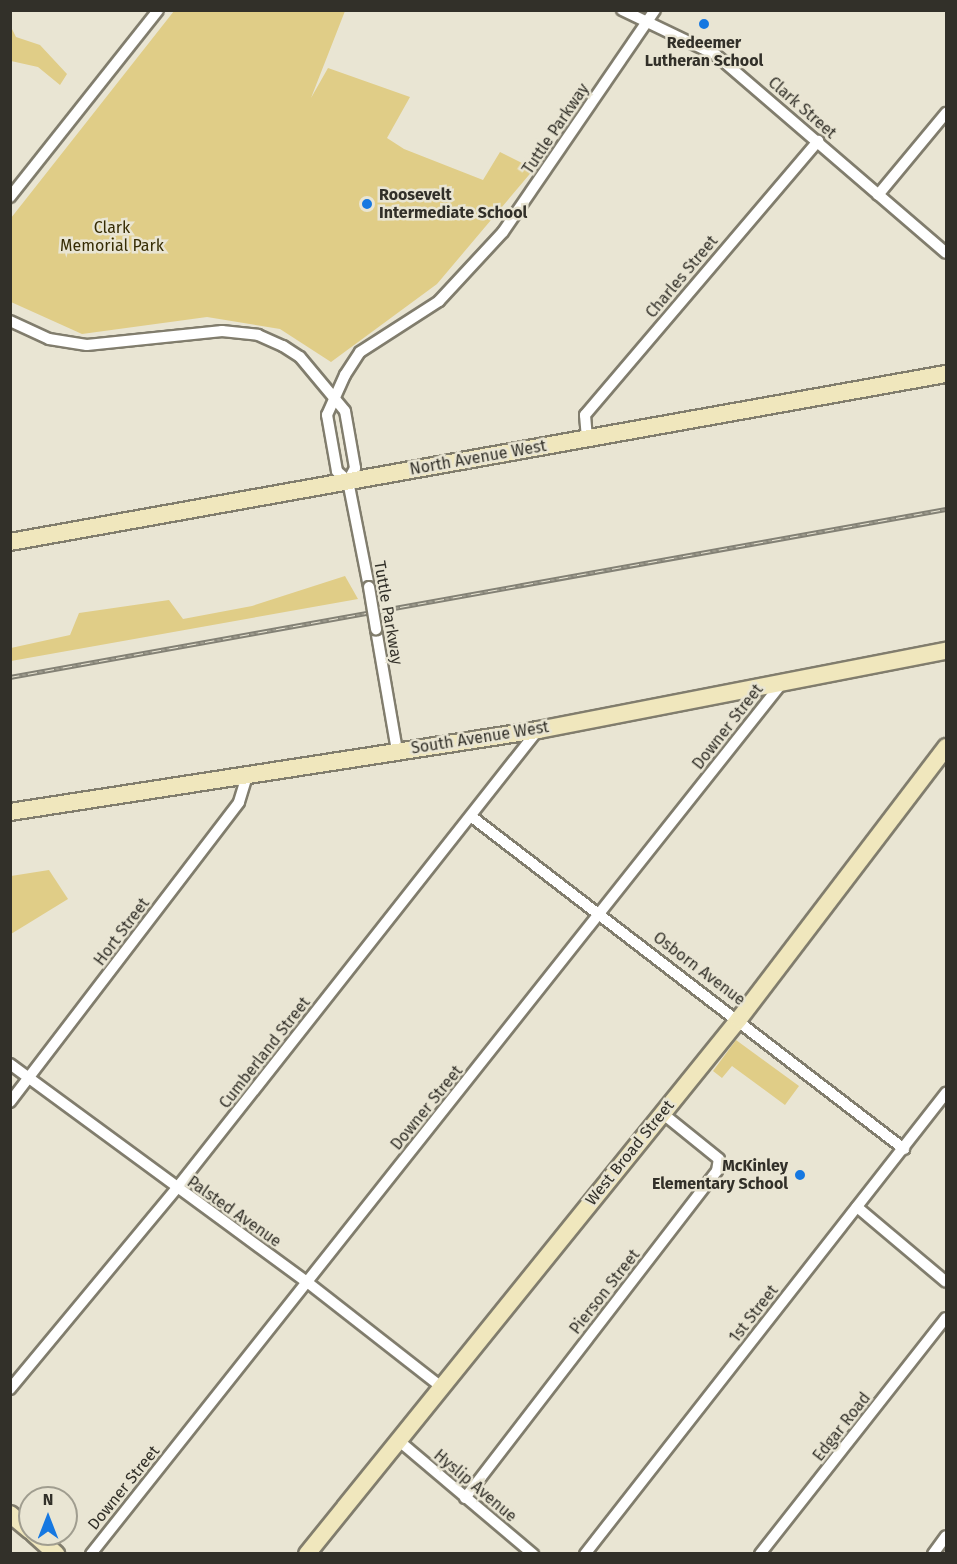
<!DOCTYPE html>
<html>
<head>
<meta charset="utf-8">
<style>
  body { margin:0 }
  #map { position:relative; width:957px; height:1564px; overflow:hidden; background:#e9e5d3; font-family:"Fira Sans",sans-serif }
  div>[style] { position:absolute }
  [style*='--x'] { left:calc(var(--x)*1px); top:calc(var(--y)*1px); width:calc(var(--w)*1px); rotate:calc(var(--a)*1deg) }
  .green>* { inset:0; background:#e0cd87 }
  .roads { filter:drop-shadow(2px 0 #817d6d) drop-shadow(-2px 0 #817d6d) drop-shadow(0 2px #817d6d) drop-shadow(0 -2px #817d6d) }
  .street>* { height:10px; margin:-5px; padding:0 5px; transform-origin:5px; border-radius:5px; background:#fff }
  .secondary>* { height:16px; margin:-8px; padding:0 8px; transform-origin:8px; border-radius:8px; background:#f0e7bd }
  .rail>* { height:5px; margin-top:-2.5px; transform-origin:0; background:repeating-linear-gradient(90deg,#e9e5d3 0 9px,#838175 0 18px); box-sizing:border-box; border-block:2px solid #838175 }
  .bridges { filter:drop-shadow(2px 0 #817d6d) drop-shadow(-2px 0 #817d6d) drop-shadow(0 2px #817d6d) drop-shadow(0 -2px #817d6d) }
  .street-bridge>* { height:10px; margin:-5px; padding:0 5px; transform-origin:5px; border-radius:5px; background:#fff }
  .dots>* { width:16px; height:16px; translate:-50% -50%; box-sizing:border-box; border:3px solid #e9e5d3; border-radius:50% }
  span { translate:-50% -50%; white-space:nowrap; text-align:center; line-height:1.15; -webkit-text-stroke:5px #e9e5d3; paint-order:stroke }
  .poi-label { font-size:16px; color:#323029; font-weight:700 }
  .left { translate:0 -50%; text-align:left }
  .right { translate:-100% -50%; text-align:right }
  .street-label { font-size:16px; color:#323029 }
  .park-label { font-size:16px; color:#362c04 }
  .frame { position:absolute; inset:0; border:12px solid #323029; pointer-events:none }
  .north { position:absolute; left:18px; top:1486px; width:60px; height:60px; box-sizing:border-box; background:#e9e5d3; border:2px solid #a09d8f; border-radius:50%; rotate:0deg; font-size:16px; font-weight:700; line-height:24px; text-align:center; color:#323029 }
  .north::after { content:''; display:block; margin:auto; width:21px; height:27px; background:#1678e1; clip-path:polygon(50% 0,100% 100%,50% 72%,0 100%) }
</style>
</head>
<body>
<div id="map">
  <div class="green">
    <i style="clip-path:polygon(174px 11px,345px 11px,311px 98px,328px 68px,410px 97px,387px 138px,404px 149px,483px 180px,500px 152px,534px 169px,437px 284px,331px 362px,280px 329px,207px 317px,82px 334px,11px 302px,11px 218px)"></i>
    <i style="clip-path:polygon(11px 27px,16px 37px,40px 45px,67px 74px,60px 85px,38px 67px,11px 61px)"></i>
    <i style="clip-path:polygon(345px 576px,358px 599px,11px 661px,11px 648px,70px 635px,79px 613px,169px 600px,183px 619px,252px 606px)"></i>
    <i style="clip-path:polygon(49px 870px,68px 899px,11px 934px,11px 876px)"></i>
    <i style="clip-path:polygon(736px 1040px,799px 1086px,785px 1105px,732px 1066px,722px 1078px,713px 1071px)"></i>
  </div>
  <div class="roads">
    <div class="street">
      <i style="--x:622;--y:10;--w:104;--a:25.6"></i>
      <i style="--x:716;--y:55;--w:303;--a:40.7"></i>
      <i style="--x:878;--y:195;--w:107;--a:-50.3"></i>
      <i style="--x:10;--y:197;--w:238;--a:-51.6"></i>
      <i style="--x:10;--y:321;--w:43;--a:24.8"></i>
      <i style="--x:49;--y:339;--w:38;--a:9"></i>
      <i style="--x:87;--y:345;--w:136;--a:-5.9"></i>
      <i style="--x:222;--y:331;--w:36;--a:6"></i>
      <i style="--x:258;--y:335;--w:27;--a:24"></i>
      <i style="--x:283;--y:346;--w:20;--a:33"></i>
      <i style="--x:300;--y:357;--w:70;--a:50.2"></i>
      <i style="--x:345;--y:411;--w:58;--a:80"></i>
      <i style="--x:355;--y:468;--w:15;--a:118"></i>
      <i style="--x:587;--y:438;--w:23;--a:-95"></i>
      <i style="--x:585;--y:415;--w:360;--a:-49.6"></i>
      <i style="--x:369;--y:587;--w:108;--a:-101.2"></i>
      <i style="--x:348;--y:481;--w:15;--a:-138"></i>
      <i style="--x:337;--y:471;--w:57;--a:-100.1"></i>
      <i style="--x:327;--y:415;--w:44;--a:-65.8"></i>
      <i style="--x:345;--y:375;--w:27;--a:-57"></i>
      <i style="--x:360;--y:352;--w:94;--a:-32.8"></i>
      <i style="--x:439;--y:301;--w:94;--a:-47.2"></i>
      <i style="--x:503;--y:232;--w:269;--a:-55.6"></i>
      <i style="--x:376;--y:629;--w:123;--a:80.2"></i>
      <i style="--x:472;--y:817;--w:545;--a:37.54"></i>
      <i style="--x:10;--y:1064;--w:368;--a:36.3"></i>
      <i style="--x:307;--y:1282;--w:169;--a:38"></i>
      <i style="--x:10;--y:1102;--w:377;--a:-52.6"></i>
      <i style="--x:239;--y:802;--w:28;--a:-73"></i>
      <i style="--x:857;--y:1207;--w:116;--a:40.1"></i>
      <i style="--x:10;--y:1389;--w:260;--a:-50.3"></i>
      <i style="--x:176;--y:1189;--w:585;--a:-51.74"></i>
      <i style="--x:398;--y:1440;--w:177;--a:40.2"></i>
      <i style="--x:465;--y:1498;--w:413;--a:-52.4"></i>
      <i style="--x:717;--y:1171;--w:12;--a:-81"></i>
      <i style="--x:719;--y:1159;--w:73;--a:-141.1"></i>
      <i style="--x:91;--y:1554;--w:1112;--a:-51.57"></i>
      <i style="--x:585;--y:1554;--w:586;--a:-51.94"></i>
      <i style="--x:760;--y:1554;--w:300;--a:-51.8"></i>
      <i style="--x:933;--y:1554;--w:22;--a:-54"></i>
    </div>
    <div class="secondary">
      <i style="--x:10;--y:542;--w:951;--a:-10.18"></i>
      <i style="--x:10;--y:812;--w:534;--a:-8.83"></i>
      <i style="--x:538;--y:730;--w:416;--a:-11"></i>
      <i style="--x:10;--y:1514;--w:26;--a:40"></i>
      <i style="--x:34;--y:1534;--w:30;--a:42"></i>
      <i style="--x:307;--y:1554;--w:688;--a:-51.08"></i>
      <i style="--x:739;--y:1019;--w:342;--a:-52.7"></i>
    </div>
  </div>
  <div class="rail">
    <i style="--x:10;--y:677;--w:951;--a:-10.18"></i>
  </div>
  <div class="bridges">
    <div class="street-bridge">
      <i style="--x:369;--y:587;--w:43;--a:80.5"></i>
    </div>
  </div>
  <div class="dots">
    <i style="left:704px;top:24px;background:#1678e1"></i>
    <i style="left:367px;top:204px;background:#1678e1"></i>
    <i style="left:800px;top:1175px;background:#1678e1"></i>
  </div>
  <div class="poi-label">
    <span style="left:704px;top:52px">Redeemer<br>Lutheran School</span>
    <span class="left" style="left:379px;top:204px">Roosevelt<br>Intermediate School</span>
    <span class="right" style="left:788px;top:1175px">McKinley<br>Elementary School</span>
  </div>
  <div class="street-label">
    <span style="left:802px;top:108px;rotate:41deg">Clark Street</span>
    <span style="left:556px;top:129px;rotate:-56deg">Tuttle Parkway</span>
    <span style="left:682px;top:277px;rotate:-50deg">Charles Street</span>
    <span style="left:478px;top:458px;rotate:-10deg">North Avenue West</span>
    <span style="left:388px;top:613px;rotate:80deg">Tuttle Parkway</span>
    <span style="left:728px;top:727px;rotate:-52deg">Downer Street</span>
    <span style="left:480px;top:738px;rotate:-9deg">South Avenue West</span>
    <span style="left:122px;top:932px;rotate:-53deg">Hort Street</span>
    <span style="left:699px;top:969px;rotate:37deg">Osborn Avenue</span>
    <span style="left:265px;top:1053px;rotate:-52deg">Cumberland Street</span>
    <span style="left:427px;top:1108px;rotate:-51deg">Downer Street</span>
    <span style="left:630px;top:1153px;rotate:-51deg">West Broad Street</span>
    <span style="left:234px;top:1212px;rotate:35deg">Palsted Avenue</span>
    <span style="left:605px;top:1292px;rotate:-52deg">Pierson Street</span>
    <span style="left:754px;top:1314px;rotate:-52deg">1st Street</span>
    <span style="left:842px;top:1427px;rotate:-52deg">Edgar Road</span>
    <span style="left:475px;top:1486px;rotate:40deg">Hyslip Avenue</span>
    <span style="left:124px;top:1488px;rotate:-51deg">Downer Street</span>
  </div>
  <div class="park-label">
    <span style="left:112px;top:237px">Clark<br>Memorial Park</span>
  </div>
  <div class="frame"></div>
  <div class="north">N</div>
</div>
</body>
</html>
